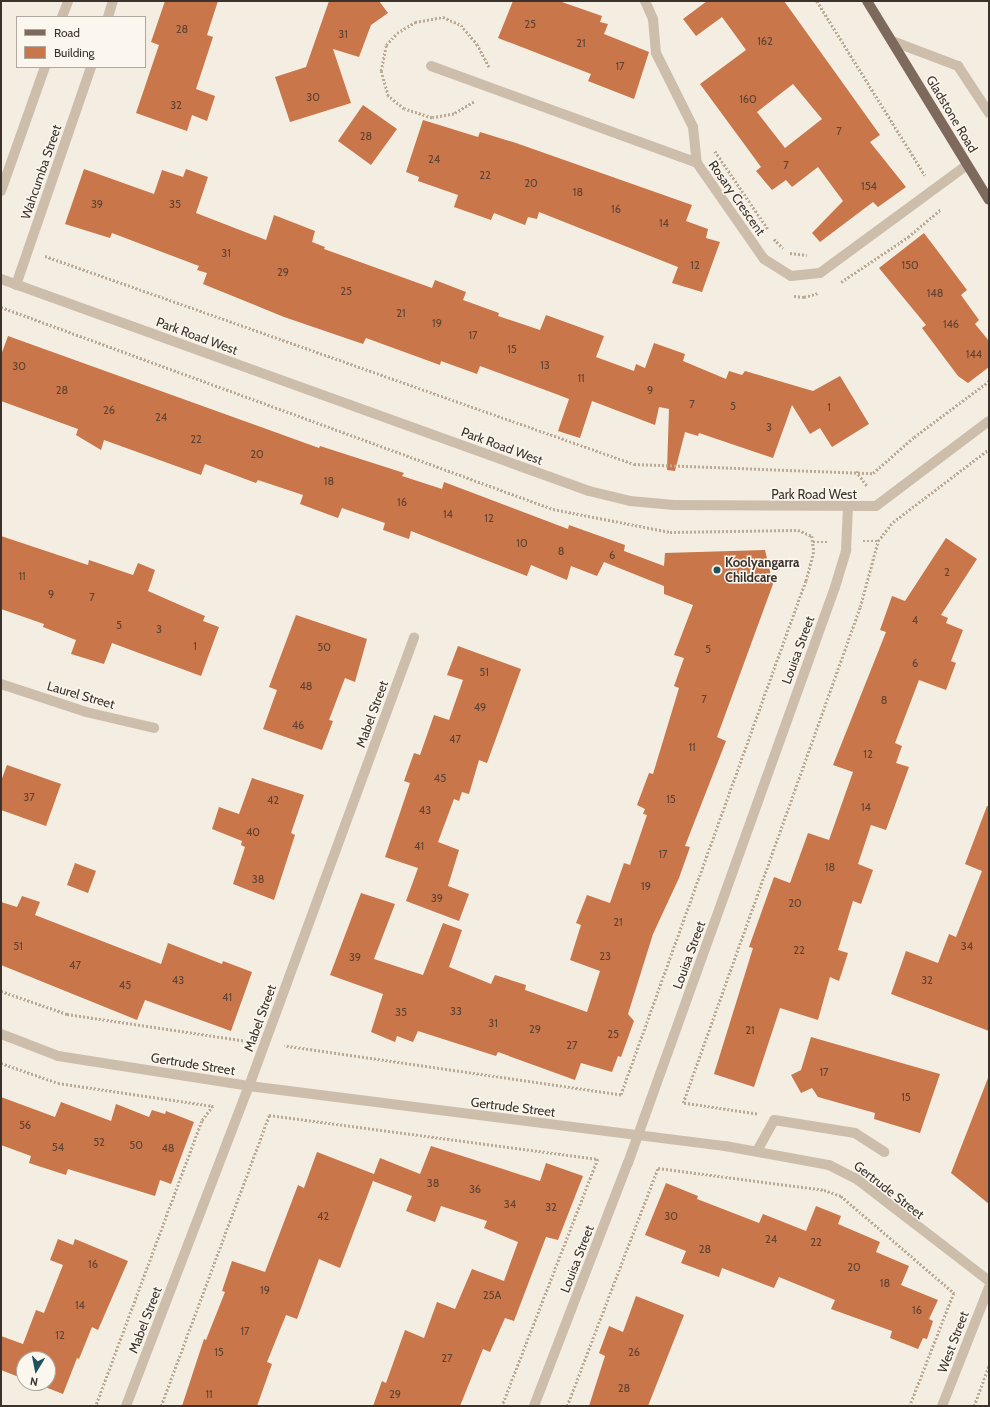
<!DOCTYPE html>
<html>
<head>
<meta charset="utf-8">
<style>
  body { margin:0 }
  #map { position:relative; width:990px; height:1407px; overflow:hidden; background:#f4ede1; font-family:Cabin,sans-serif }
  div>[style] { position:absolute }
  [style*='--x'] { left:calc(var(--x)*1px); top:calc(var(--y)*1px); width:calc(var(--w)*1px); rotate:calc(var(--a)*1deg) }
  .building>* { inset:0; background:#c9764a }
  .path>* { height:2.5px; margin-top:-1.25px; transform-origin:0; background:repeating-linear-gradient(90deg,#b9a995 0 2px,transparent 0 4px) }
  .lane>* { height:10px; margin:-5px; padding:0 5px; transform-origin:5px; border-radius:5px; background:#cdbeac }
  .street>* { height:10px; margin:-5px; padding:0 5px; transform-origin:5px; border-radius:5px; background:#cdbeac }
  .primary>* { height:10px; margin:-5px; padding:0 5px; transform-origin:5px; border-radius:5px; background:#7d6a5c }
  .dots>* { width:11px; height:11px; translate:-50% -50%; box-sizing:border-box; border:2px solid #fbf6ee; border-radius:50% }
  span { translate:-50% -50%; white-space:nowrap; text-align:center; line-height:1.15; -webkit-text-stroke:3px #fbf6ee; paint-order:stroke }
  .number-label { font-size:11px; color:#5e4333 }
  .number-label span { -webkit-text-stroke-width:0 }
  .street-label { font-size:13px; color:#3b322b }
  .poi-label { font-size:13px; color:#3b322b; font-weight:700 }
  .left { translate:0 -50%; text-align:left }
  .frame { position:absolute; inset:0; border:2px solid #3b322b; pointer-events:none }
  .legend { position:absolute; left:16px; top:16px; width:130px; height:52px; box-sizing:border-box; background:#fbf6ee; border:1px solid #aea8a0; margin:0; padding:5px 7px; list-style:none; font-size:12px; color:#3b322b }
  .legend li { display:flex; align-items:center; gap:8px; height:20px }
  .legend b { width:20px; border:1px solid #aea8a0 }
  .north { position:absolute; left:16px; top:1351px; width:40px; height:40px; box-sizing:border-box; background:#fbf6ee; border:1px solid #aea8a0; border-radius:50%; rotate:190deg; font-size:11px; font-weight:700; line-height:16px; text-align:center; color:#3b322b }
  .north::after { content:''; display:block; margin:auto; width:14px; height:18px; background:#1e535e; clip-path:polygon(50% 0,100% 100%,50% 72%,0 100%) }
</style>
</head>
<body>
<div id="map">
  <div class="building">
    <i style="clip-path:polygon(165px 1px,218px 1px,207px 35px,213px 37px,196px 89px,215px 96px,207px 121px,192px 115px,187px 131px,136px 113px,159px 45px,151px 42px)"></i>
    <i style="clip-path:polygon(329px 1px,379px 1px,388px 13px,371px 25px,359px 57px,333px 49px,351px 103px,290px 122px,275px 77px,306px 67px)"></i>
    <i style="clip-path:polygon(513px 1px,559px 1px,602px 16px,600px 22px,608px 24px,604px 34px,649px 52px,634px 99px,588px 81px,591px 74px,498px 38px)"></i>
    <i style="clip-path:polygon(evenodd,707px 1px,784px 1px,880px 135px,870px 142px,906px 187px,878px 207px,873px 202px,820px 242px,812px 233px,843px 201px,818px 167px,792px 187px,786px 180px,772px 190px,756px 171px,761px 167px,700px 84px,746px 50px,722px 17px,696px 36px,683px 19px,707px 1px,793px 84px,822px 119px,785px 148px,757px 112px,793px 84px)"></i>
    <i style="clip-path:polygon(363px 105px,397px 129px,371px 165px,338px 141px)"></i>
    <i style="clip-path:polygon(423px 120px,478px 137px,480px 132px,516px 143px,692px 205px,686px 221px,708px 229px,706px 238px,720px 242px,702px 292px,672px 283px,678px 267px,539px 212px,537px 219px,528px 217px,525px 225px,494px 213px,491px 220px,454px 207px,458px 195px,418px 181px,419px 177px,406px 172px)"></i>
    <i style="clip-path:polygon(84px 169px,154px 194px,162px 170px,183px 177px,186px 169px,208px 177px,196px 213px,266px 240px,274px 215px,315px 231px,312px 242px,325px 247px,324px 249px,432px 288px,435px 280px,466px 292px,463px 300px,499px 313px,498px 316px,540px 330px,546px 315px,604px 336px,596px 357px,634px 371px,636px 364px,645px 368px,654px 343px,685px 354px,683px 361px,726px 379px,729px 371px,742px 375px,745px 371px,813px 391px,840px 376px,869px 424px,832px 447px,820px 428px,810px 434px,792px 405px,773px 458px,699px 433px,698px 436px,685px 432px,675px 471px,667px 470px,669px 409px,659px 407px,655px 425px,592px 401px,580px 438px,558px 431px,569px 399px,556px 394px,480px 366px,477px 374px,441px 361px,440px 365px,366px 338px,363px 344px,284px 317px,203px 284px,207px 273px,197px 270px,199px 266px,112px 233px,110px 238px,65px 224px)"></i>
    <i style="clip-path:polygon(924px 233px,967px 290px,961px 295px,979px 320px,975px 324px,989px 341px,989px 367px,968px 383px,958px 376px,922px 328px,926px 325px,879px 268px)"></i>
    <i style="clip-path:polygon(8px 336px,319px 448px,320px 446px,404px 473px,402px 476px,442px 489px,444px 482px,568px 529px,569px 525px,625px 545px,624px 551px,664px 566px,665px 553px,765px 550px,773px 584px,717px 737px,726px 741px,685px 846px,690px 847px,679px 878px,653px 934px,628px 1014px,634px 1021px,621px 1057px,618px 1056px,612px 1072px,581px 1063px,575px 1080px,498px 1052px,496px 1056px,418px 1031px,413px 1042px,397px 1036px,395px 1042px,371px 1032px,383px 994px,330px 975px,361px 893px,395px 904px,374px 959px,423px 975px,443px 923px,462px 930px,449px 967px,491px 984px,495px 975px,526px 985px,525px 990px,587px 1012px,600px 971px,570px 960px,581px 925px,576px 923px,587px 895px,610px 903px,624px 863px,630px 865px,647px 815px,643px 814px,645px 809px,637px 805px,649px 773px,653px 774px,679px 688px,674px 686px,684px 658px,674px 655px,693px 605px,664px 594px,664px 586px,604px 562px,597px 576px,571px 566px,567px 580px,531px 565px,527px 576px,411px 531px,409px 539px,383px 530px,385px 523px,342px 508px,338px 518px,300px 504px,303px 495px,258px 480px,256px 483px,205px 464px,201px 475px,104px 440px,101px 450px,76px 435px,78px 429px,1px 401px,1px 355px)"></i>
    <i style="clip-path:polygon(1px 536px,88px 565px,89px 560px,133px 575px,138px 563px,155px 570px,148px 591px,205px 616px,203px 621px,219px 627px,201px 676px,112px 643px,104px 664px,71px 654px,76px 640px,43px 627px,44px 624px,1px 609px)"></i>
    <i style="clip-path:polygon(946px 538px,977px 559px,941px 615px,948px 618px,946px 623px,963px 630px,951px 661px,956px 663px,946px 690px,919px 680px,895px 743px,902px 746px,896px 763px,909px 767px,886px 830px,871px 825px,858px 864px,873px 870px,861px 904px,853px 901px,838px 950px,848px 953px,839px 981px,830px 977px,818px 1020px,780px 1008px,754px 1087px,714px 1074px,753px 948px,749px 947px,774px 877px,790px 883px,808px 833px,829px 840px,853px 772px,833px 765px,886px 632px,880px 630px,892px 596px,905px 601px)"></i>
    <i style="clip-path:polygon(296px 615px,367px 639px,355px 682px,345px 678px,329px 720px,333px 721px,322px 750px,263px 729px,277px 690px,269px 687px)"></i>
    <i style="clip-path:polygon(458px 646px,521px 669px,487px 763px,479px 760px,469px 794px,462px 792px,459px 801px,454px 799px,438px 842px,459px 850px,448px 886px,469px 894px,459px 921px,406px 901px,418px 868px,385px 857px,410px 783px,404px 781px,414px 753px,420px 755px,434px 715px,449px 720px,463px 680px,447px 675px)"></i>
    <i style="clip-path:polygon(7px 765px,61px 784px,46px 826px,1px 810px,1px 781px)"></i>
    <i style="clip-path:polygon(252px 778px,304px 795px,291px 833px,295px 835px,274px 900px,233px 884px,245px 847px,241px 845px,242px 841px,212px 829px,219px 807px,239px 814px)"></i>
    <i style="clip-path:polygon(987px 806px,989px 806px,989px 1031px,891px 994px,906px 951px,938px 963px,949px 934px,956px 937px,982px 871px,965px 864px)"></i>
    <i style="clip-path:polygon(75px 863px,96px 871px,88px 893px,67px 885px)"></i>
    <i style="clip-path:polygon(22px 896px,40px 902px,35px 915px,161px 964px,168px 943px,222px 964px,223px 961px,252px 972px,231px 1031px,145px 1000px,137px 1020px,1px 965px,1px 902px,17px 907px)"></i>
    <i style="clip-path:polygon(811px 1037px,940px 1074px,920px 1133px,874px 1119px,875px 1113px,818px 1097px,812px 1088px,801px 1093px,791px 1075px,801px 1070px)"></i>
    <i style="clip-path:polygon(988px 1078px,989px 1079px,989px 1204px,951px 1173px)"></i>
    <i style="clip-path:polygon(1px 1097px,55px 1117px,61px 1102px,111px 1121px,116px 1104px,149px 1117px,152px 1110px,165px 1114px,166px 1111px,194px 1122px,171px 1184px,160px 1180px,155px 1196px,68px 1169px,66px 1175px,29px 1163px,31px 1156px,1px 1145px)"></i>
    <i style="clip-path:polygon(431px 1146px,540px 1181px,546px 1163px,583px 1176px,558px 1240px,546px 1237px,514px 1321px,505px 1318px,490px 1352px,483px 1349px,460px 1406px,373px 1406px,382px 1381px,386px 1383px,405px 1330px,424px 1338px,437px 1302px,455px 1309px,472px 1269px,504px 1281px,518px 1242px,484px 1228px,487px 1221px,441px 1206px,435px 1222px,406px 1211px,412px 1196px,373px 1181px,340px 1268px,319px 1259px,297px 1319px,286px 1315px,267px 1362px,272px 1364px,257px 1406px,182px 1406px,204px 1339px,206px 1340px,225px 1292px,222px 1291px,232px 1261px,265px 1272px,298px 1185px,304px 1188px,317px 1152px,374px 1174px,380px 1158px,420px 1174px)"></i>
    <i style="clip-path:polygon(666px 1183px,698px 1196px,697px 1199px,759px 1223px,763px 1214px,806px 1231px,816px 1206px,841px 1216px,838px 1224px,880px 1242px,876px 1252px,909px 1266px,901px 1285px,938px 1300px,929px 1319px,933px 1321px,927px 1339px,923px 1338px,918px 1349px,890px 1338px,892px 1331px,831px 1309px,835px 1300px,779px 1277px,774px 1288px,722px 1268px,719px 1277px,681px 1263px,686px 1251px,645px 1235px)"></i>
    <i style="clip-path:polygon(58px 1239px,73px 1245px,75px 1239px,128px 1261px,98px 1330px,92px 1327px,79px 1359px,77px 1358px,63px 1394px,35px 1383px,48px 1383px,48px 1359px,24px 1359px,24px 1379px,1px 1370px,1px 1336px,23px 1344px,36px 1310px,44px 1313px,63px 1265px,50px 1260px)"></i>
    <i style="clip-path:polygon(636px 1296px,684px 1315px,648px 1406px,589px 1406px,605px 1356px,599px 1353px,609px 1326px,623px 1332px)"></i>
  </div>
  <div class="path">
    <i style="--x:817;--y:1;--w:205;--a:58.2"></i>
    <i style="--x:474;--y:102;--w:23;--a:149"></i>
    <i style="--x:454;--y:114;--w:22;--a:170"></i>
    <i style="--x:432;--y:118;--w:29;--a:-162"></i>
    <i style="--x:404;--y:109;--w:21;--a:-141"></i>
    <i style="--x:388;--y:96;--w:26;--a:-106"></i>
    <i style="--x:381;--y:71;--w:26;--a:-79"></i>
    <i style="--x:386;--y:45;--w:16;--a:-47"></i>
    <i style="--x:397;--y:33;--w:21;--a:-31"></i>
    <i style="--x:415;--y:22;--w:28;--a:-10"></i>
    <i style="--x:443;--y:17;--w:20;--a:24"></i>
    <i style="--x:461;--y:25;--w:25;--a:50"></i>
    <i style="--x:477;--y:44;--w:26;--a:62"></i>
    <i style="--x:715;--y:151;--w:94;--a:55.8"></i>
    <i style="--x:774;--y:239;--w:13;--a:45"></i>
    <i style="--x:790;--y:253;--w:17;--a:7"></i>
    <i style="--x:45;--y:256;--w:625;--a:19.45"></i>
    <i style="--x:634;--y:464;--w:239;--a:2.2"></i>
    <i style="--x:873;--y:473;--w:55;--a:-41.3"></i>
    <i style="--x:914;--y:437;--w:94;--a:-36.7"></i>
    <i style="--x:841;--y:282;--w:81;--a:-33.9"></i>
    <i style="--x:908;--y:237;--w:43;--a:-40.3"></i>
    <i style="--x:794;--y:296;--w:10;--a:6"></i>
    <i style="--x:804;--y:297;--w:15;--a:-16"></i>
    <i style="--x:1;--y:307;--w:588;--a:20.1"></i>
    <i style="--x:553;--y:509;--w:119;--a:11.1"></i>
    <i style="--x:670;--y:532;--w:128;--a:-0.9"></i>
    <i style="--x:798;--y:530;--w:15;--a:23"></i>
    <i style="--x:812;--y:536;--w:16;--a:83"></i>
    <i style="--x:814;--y:552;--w:30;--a:105"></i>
    <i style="--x:806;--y:581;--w:546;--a:109.79"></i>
    <i style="--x:621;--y:1095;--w:340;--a:-171.7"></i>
    <i style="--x:856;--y:471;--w:20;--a:53"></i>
    <i style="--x:863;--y:541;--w:15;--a:0"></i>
    <i style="--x:813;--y:542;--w:15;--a:0"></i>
    <i style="--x:1;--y:991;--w:70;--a:19.2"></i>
    <i style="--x:67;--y:1014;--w:182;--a:8.5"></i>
    <i style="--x:1;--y:1063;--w:60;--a:19.3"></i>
    <i style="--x:58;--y:1083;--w:157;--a:8.4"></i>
    <i style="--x:213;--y:1106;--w:19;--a:126"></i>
    <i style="--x:202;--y:1121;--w:304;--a:110.4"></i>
    <i style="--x:757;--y:1114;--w:75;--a:-171.5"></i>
    <i style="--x:683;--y:1103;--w:527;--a:-70.36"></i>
    <i style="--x:860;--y:607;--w:68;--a:-74.7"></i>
    <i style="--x:878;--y:541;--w:24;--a:-52"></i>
    <i style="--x:893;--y:522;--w:121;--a:-37.2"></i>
    <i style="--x:161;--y:1406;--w:310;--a:-69.6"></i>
    <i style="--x:269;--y:1115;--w:332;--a:7.6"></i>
    <i style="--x:598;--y:1159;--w:265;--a:111.2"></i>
    <i style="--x:567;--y:1406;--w:255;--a:-69.1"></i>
    <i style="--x:658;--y:1168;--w:167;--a:7.5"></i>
    <i style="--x:824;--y:1190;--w:18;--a:19"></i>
    <i style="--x:841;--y:1196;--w:149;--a:40.6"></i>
    <i style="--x:954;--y:1293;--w:121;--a:111.3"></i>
    <i style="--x:974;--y:1406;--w:44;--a:-69.9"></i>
  </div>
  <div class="lane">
    <i style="--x:645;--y:1;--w:20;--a:66"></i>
    <i style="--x:653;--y:19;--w:34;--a:85"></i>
    <i style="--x:656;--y:53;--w:83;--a:63.4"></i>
    <i style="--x:693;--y:127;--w:36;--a:84"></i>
    <i style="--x:757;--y:1151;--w:35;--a:-61"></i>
    <i style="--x:774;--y:1120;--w:82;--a:9.1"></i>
    <i style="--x:855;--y:1133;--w:35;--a:33"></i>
  </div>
  <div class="street">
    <i style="--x:62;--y:17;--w:17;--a:-69"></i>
    <i style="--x:108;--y:17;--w:17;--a:-73"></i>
    <i style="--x:892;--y:41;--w:71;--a:20.7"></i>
    <i style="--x:958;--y:66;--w:56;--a:56.6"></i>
    <i style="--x:431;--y:66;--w:283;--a:20"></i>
    <i style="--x:697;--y:163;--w:117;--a:55.1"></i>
    <i style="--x:764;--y:259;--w:32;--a:32"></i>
    <i style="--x:791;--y:276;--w:29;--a:-6"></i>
    <i style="--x:820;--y:273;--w:182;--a:-36.3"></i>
    <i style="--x:1;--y:191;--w:132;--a:-70.5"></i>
    <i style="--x:1;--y:279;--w:625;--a:19.83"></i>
    <i style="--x:589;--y:491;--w:42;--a:13.7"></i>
    <i style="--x:630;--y:501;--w:44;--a:5.2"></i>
    <i style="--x:674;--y:505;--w:202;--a:0.3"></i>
    <i style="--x:876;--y:506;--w:141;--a:-37"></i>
    <i style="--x:16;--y:285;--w:231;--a:-71"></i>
    <i style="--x:1;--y:684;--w:89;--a:18.2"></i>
    <i style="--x:86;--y:712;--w:70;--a:13.2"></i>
    <i style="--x:1;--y:1034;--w:61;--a:21.1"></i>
    <i style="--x:58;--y:1056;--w:193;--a:8.9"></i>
    <i style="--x:249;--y:1086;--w:480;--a:7.2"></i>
    <i style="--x:725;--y:1146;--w:106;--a:10.4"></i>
    <i style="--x:829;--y:1165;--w:33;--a:27"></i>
    <i style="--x:858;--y:1180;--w:165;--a:37.6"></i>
    <i style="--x:126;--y:1406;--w:343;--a:-69"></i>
    <i style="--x:249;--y:1086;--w:478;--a:-69.8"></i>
    <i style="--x:534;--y:1406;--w:261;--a:-68.9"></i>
    <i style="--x:628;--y:1163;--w:612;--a:-70.23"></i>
    <i style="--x:835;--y:587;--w:39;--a:-73"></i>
    <i style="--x:846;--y:550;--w:42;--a:-87.3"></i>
    <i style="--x:942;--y:1406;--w:128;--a:-68.4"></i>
  </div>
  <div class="primary">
    <i style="--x:867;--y:1;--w:233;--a:58.5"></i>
  </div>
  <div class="dots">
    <i style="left:717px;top:570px;background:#1e535e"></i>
  </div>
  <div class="number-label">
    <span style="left:530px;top:24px">25</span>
    <span style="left:182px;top:29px">28</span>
    <span style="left:343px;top:34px">31</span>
    <span style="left:765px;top:41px">162</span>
    <span style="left:581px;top:43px">21</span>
    <span style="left:620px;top:66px">17</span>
    <span style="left:313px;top:97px">30</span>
    <span style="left:748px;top:99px">160</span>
    <span style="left:176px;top:105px">32</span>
    <span style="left:839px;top:131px">7</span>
    <span style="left:366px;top:136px">28</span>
    <span style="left:434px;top:159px">24</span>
    <span style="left:786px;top:165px">7</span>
    <span style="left:485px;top:175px">22</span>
    <span style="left:531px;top:183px">20</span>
    <span style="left:869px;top:186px">154</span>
    <span style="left:578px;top:192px">18</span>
    <span style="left:97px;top:204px">39</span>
    <span style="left:175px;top:204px">35</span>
    <span style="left:616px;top:209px">16</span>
    <span style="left:664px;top:223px">14</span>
    <span style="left:226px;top:253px">31</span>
    <span style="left:695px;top:265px">12</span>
    <span style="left:910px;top:265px">150</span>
    <span style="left:283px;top:272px">29</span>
    <span style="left:346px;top:291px">25</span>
    <span style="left:935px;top:293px">148</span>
    <span style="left:401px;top:313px">21</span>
    <span style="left:437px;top:323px">19</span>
    <span style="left:951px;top:324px">146</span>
    <span style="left:473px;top:335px">17</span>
    <span style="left:512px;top:349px">15</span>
    <span style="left:974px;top:354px">144</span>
    <span style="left:545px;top:365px">13</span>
    <span style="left:19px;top:366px">30</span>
    <span style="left:581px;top:378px">11</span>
    <span style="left:62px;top:390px">28</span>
    <span style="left:650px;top:390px">9</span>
    <span style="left:692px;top:404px">7</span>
    <span style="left:733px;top:406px">5</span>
    <span style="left:829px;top:407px">1</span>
    <span style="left:109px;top:410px">26</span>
    <span style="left:161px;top:417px">24</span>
    <span style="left:769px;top:427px">3</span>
    <span style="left:196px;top:439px">22</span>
    <span style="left:257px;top:454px">20</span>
    <span style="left:329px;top:481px">18</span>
    <span style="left:402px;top:502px">16</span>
    <span style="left:448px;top:514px">14</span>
    <span style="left:489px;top:518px">12</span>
    <span style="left:522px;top:543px">10</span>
    <span style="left:561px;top:551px">8</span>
    <span style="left:612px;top:555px">6</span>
    <span style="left:947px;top:572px">2</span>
    <span style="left:22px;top:576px">11</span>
    <span style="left:51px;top:594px">9</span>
    <span style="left:92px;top:597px">7</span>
    <span style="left:915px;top:620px">4</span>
    <span style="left:119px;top:625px">5</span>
    <span style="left:159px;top:629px">3</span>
    <span style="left:195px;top:646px">1</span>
    <span style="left:324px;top:647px">50</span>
    <span style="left:708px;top:649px">5</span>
    <span style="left:915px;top:663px">6</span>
    <span style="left:484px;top:672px">51</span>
    <span style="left:306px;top:686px">48</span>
    <span style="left:704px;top:699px">7</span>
    <span style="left:884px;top:700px">8</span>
    <span style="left:480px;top:707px">49</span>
    <span style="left:298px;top:725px">46</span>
    <span style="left:455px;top:739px">47</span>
    <span style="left:692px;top:747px">11</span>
    <span style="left:868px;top:754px">12</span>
    <span style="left:440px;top:778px">45</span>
    <span style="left:29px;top:797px">37</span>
    <span style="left:671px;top:799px">15</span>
    <span style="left:273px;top:800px">42</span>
    <span style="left:866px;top:807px">14</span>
    <span style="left:425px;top:810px">43</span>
    <span style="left:253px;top:832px">40</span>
    <span style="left:419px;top:846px">41</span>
    <span style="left:663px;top:854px">17</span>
    <span style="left:830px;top:867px">18</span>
    <span style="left:258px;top:879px">38</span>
    <span style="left:646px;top:886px">19</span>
    <span style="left:437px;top:898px">39</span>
    <span style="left:795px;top:903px">20</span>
    <span style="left:618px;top:922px">21</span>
    <span style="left:18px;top:946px">51</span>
    <span style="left:967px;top:946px">34</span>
    <span style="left:799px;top:950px">22</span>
    <span style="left:605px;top:956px">23</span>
    <span style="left:355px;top:957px">39</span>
    <span style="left:75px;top:965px">47</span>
    <span style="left:178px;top:980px">43</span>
    <span style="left:927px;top:980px">32</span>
    <span style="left:125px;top:985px">45</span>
    <span style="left:227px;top:997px">41</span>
    <span style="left:456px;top:1011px">33</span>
    <span style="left:401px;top:1012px">35</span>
    <span style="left:493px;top:1023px">31</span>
    <span style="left:535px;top:1029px">29</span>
    <span style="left:750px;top:1030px">21</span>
    <span style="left:613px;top:1034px">25</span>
    <span style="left:572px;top:1045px">27</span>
    <span style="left:824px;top:1072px">17</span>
    <span style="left:906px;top:1097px">15</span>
    <span style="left:25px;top:1125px">56</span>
    <span style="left:99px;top:1142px">52</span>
    <span style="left:136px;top:1145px">50</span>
    <span style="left:58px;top:1147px">54</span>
    <span style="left:168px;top:1148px">48</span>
    <span style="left:433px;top:1183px">38</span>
    <span style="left:475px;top:1189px">36</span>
    <span style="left:510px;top:1204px">34</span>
    <span style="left:551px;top:1207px">32</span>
    <span style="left:323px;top:1216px">42</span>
    <span style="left:671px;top:1216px">30</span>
    <span style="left:771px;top:1239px">24</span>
    <span style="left:816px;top:1242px">22</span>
    <span style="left:705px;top:1249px">28</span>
    <span style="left:93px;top:1264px">16</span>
    <span style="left:854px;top:1267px">20</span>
    <span style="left:885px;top:1283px">18</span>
    <span style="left:265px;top:1290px">19</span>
    <span style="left:492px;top:1295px">25A</span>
    <span style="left:80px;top:1305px">14</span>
    <span style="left:917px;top:1310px">16</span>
    <span style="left:245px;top:1331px">17</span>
    <span style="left:60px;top:1335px">12</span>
    <span style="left:219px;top:1352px">15</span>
    <span style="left:634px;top:1352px">26</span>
    <span style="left:447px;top:1358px">27</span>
    <span style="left:624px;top:1388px">28</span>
    <span style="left:209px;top:1394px">11</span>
    <span style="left:395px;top:1394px">29</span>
  </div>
  <div class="street-label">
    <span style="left:952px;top:114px;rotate:59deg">Gladstone Road</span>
    <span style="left:41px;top:172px;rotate:-71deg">Wahcumba Street</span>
    <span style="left:737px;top:198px;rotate:55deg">Rosary Crescent</span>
    <span style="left:197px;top:336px;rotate:20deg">Park Road West</span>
    <span style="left:502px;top:446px;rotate:20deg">Park Road West</span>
    <span style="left:814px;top:494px">Park Road West</span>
    <span style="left:798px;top:650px;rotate:-70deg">Louisa Street</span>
    <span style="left:81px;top:695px;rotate:16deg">Laurel Street</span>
    <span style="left:372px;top:714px;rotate:-70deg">Mabel Street</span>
    <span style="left:689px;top:955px;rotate:-70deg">Louisa Street</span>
    <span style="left:260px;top:1018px;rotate:-70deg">Mabel Street</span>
    <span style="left:193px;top:1064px;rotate:9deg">Gertrude Street</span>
    <span style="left:513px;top:1107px;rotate:7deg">Gertrude Street</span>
    <span style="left:889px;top:1190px;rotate:38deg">Gertrude Street</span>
    <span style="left:577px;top:1259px;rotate:-69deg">Louisa Street</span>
    <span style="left:145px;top:1320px;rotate:-69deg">Mabel Street</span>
    <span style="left:953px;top:1342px;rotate:-69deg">West Street</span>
  </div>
  <div class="poi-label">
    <span class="left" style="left:725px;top:570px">Koolyangarra<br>Childcare</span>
  </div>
  <div class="frame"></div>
  <ul class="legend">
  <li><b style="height:5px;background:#7d6a5c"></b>Road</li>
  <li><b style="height:11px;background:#c9764a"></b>Building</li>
  </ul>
  <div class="north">N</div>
</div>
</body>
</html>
